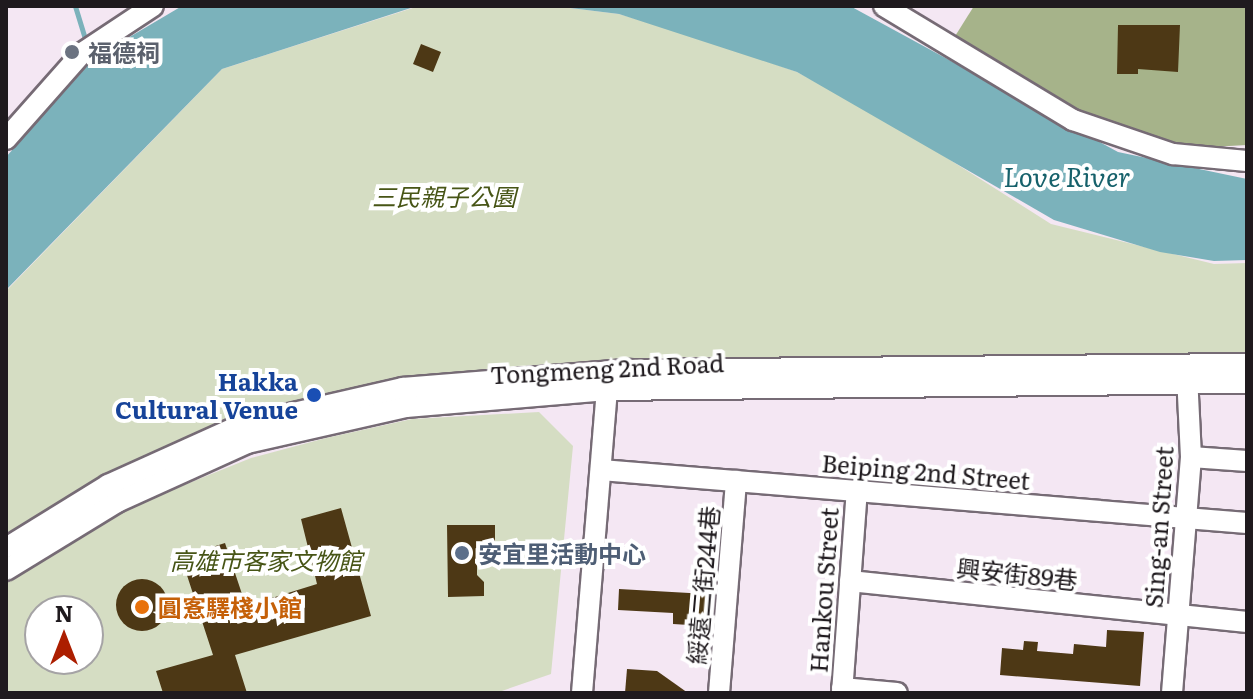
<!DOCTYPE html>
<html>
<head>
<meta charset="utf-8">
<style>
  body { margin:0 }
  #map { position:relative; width:1253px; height:699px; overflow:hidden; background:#f4e7f3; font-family:Literata,"Noto Sans TC",serif }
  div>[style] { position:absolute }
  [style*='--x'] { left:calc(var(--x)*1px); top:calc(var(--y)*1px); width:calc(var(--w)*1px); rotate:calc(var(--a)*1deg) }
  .green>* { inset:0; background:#d5ddc3 }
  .forest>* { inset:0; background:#a6b38a }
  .water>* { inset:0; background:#7bb2bb }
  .stream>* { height:5px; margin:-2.5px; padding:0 2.5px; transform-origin:2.5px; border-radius:2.5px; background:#7bb2bb }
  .building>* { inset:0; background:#4d3815 }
  .round { border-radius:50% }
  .roads { filter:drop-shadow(2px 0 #766b75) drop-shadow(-2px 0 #766b75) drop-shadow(0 2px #766b75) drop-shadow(0 -2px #766b75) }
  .minor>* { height:20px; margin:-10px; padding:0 10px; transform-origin:10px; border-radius:10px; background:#fff }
  .dots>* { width:22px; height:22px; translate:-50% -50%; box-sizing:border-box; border:4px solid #fff; border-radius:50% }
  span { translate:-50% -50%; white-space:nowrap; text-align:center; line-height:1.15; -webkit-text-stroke:8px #fff; paint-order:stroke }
  .worship-label { font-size:24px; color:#5b616d; font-weight:700 }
  .left { translate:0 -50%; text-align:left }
  .park-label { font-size:24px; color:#475516; font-style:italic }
  .street-label { font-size:24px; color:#1f1a1e }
  .transit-label { font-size:24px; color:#164399; font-weight:700 }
  .right { translate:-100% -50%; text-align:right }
  .service-label { font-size:24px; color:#4e5e75; font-weight:700 }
  .food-label { font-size:24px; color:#c56008; font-weight:700 }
  .water-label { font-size:26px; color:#16616b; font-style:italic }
  .frame { position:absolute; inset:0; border:8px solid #1f1a1e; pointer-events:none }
  .north { position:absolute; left:24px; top:595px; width:80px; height:80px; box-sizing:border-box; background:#fff; border:2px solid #a5a3a5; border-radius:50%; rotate:0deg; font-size:22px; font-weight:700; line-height:32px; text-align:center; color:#1f1a1e }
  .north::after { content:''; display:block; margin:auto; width:28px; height:36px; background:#ac1e00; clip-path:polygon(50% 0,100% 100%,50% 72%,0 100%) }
</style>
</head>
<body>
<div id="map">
  <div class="green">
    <i style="clip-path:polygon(419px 6px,554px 6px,619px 14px,694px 36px,797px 72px,895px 125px,1051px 224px,1214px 264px,1247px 263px,1247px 361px,378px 394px,6px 548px,6px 291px,222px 69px)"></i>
    <i style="clip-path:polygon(evenodd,539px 412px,573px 446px,551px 674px,496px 693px,6px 693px,6px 583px,132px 506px,251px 458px,326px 438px,412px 419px,539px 412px,40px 611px,88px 611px,88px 659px,40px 659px,40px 611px)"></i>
  </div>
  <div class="forest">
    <i style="clip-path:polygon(974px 6px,1247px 6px,1247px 145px,1176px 149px,1073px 111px,952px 41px)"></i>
  </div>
  <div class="water">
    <i style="clip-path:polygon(182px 6px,417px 6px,222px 69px,6px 290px,6px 157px,94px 58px)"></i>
    <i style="clip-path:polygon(554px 6px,850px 6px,1118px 152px,1247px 179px,1247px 260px,1214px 261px,1160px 252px,1054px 220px,797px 72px,619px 14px)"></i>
  </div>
  <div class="stream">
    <i style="--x:75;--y:6;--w:39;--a:73"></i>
  </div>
  <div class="building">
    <i style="clip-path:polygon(1118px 25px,1180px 25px,1178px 72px,1138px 69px,1138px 74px,1117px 74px)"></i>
    <i style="clip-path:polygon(421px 44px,441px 52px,433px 72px,413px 64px)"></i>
    <i style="clip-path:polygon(341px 508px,371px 616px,235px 655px,247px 693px,163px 693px,156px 671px,213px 655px,181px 557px,225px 543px,246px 606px,317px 584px,301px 519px)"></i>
    <i style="clip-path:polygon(447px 525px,495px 525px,495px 544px,477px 544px,477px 575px,484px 582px,484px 596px,448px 597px)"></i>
    <i class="round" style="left:116px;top:579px;width:52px;height:52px"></i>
    <i style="clip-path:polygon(619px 589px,707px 594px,705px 626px,673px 624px,673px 613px,618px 610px)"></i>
    <i style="clip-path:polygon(1107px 630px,1144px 632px,1140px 686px,1000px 675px,1002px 648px,1023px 650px,1024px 641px,1038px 642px,1037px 651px,1073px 654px,1074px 644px,1106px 647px)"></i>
    <i style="clip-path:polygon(627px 669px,657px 671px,688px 693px,625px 693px)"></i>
  </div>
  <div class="roads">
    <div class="minor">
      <i style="--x:884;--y:6;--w:221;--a:31.1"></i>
      <i style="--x:1073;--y:120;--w:106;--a:18.8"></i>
      <i style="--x:1173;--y:154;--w:74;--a:5.4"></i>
      <i style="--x:6;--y:139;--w:115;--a:-48.5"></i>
      <i style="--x:82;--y:53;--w:85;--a:-33.5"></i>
      <i style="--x:1191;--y:457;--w:56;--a:4.1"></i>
      <i style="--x:601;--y:470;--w:648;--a:4.69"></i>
      <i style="--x:6;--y:548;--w:120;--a:-31.7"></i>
      <i style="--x:108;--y:485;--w:146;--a:-24.3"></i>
      <i style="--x:241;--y:425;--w:166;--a:-12.9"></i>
      <i style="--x:403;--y:388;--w:226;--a:-4.6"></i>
      <i style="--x:628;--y:370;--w:619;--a:-0.56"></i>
      <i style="--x:6;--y:570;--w:130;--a:-31.5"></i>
      <i style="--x:117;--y:502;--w:143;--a:-24.4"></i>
      <i style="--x:247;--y:443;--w:163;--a:-12.8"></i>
      <i style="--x:406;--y:407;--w:202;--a:-4.8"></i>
      <i style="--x:607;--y:390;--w:640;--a:-0.63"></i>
      <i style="--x:850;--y:581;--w:399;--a:5.9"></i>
      <i style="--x:842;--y:688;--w:55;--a:5.2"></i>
      <i style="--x:582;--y:693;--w:315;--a:-85.3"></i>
      <i style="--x:719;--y:693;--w:213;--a:-85.4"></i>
      <i style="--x:842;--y:693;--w:203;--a:-85.8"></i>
      <i style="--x:1172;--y:693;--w:237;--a:-85.4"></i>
      <i style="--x:1191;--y:457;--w:83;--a:-92.8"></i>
    </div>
  </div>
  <div class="dots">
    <i style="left:72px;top:52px;background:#6b7280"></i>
    <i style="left:314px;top:395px;background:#1a4fb4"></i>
    <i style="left:462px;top:553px;background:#5c6f8a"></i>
    <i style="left:142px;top:607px;background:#e8710a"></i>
  </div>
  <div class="worship-label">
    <span class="left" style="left:88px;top:52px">福德祠</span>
  </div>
  <div class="park-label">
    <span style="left:444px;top:196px">三民親子公園</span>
    <span style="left:266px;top:560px">高雄市客家文物館</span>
  </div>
  <div class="street-label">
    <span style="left:607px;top:368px;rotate:-3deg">Tongmeng 2nd Road</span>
    <span style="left:926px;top:471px;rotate:5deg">Beiping 2nd Street</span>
    <span style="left:1158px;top:527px;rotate:-86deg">Sing-an Street</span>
    <span style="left:1017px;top:573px;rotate:6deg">興安街89巷</span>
    <span style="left:702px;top:585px;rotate:-85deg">綏遠二街244巷</span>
    <span style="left:823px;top:590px;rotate:-86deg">Hankou Street</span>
  </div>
  <div class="transit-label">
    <span class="right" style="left:298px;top:395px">Hakka<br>Cultural Venue</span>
  </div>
  <div class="service-label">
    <span class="left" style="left:478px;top:553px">安宜里活動中心</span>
  </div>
  <div class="food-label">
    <span class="left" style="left:158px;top:607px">圓愙驛棧小館</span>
  </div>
  <div class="water-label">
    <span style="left:1067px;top:176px">Love River</span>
  </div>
  <div class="frame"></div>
  <div class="north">N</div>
</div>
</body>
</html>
